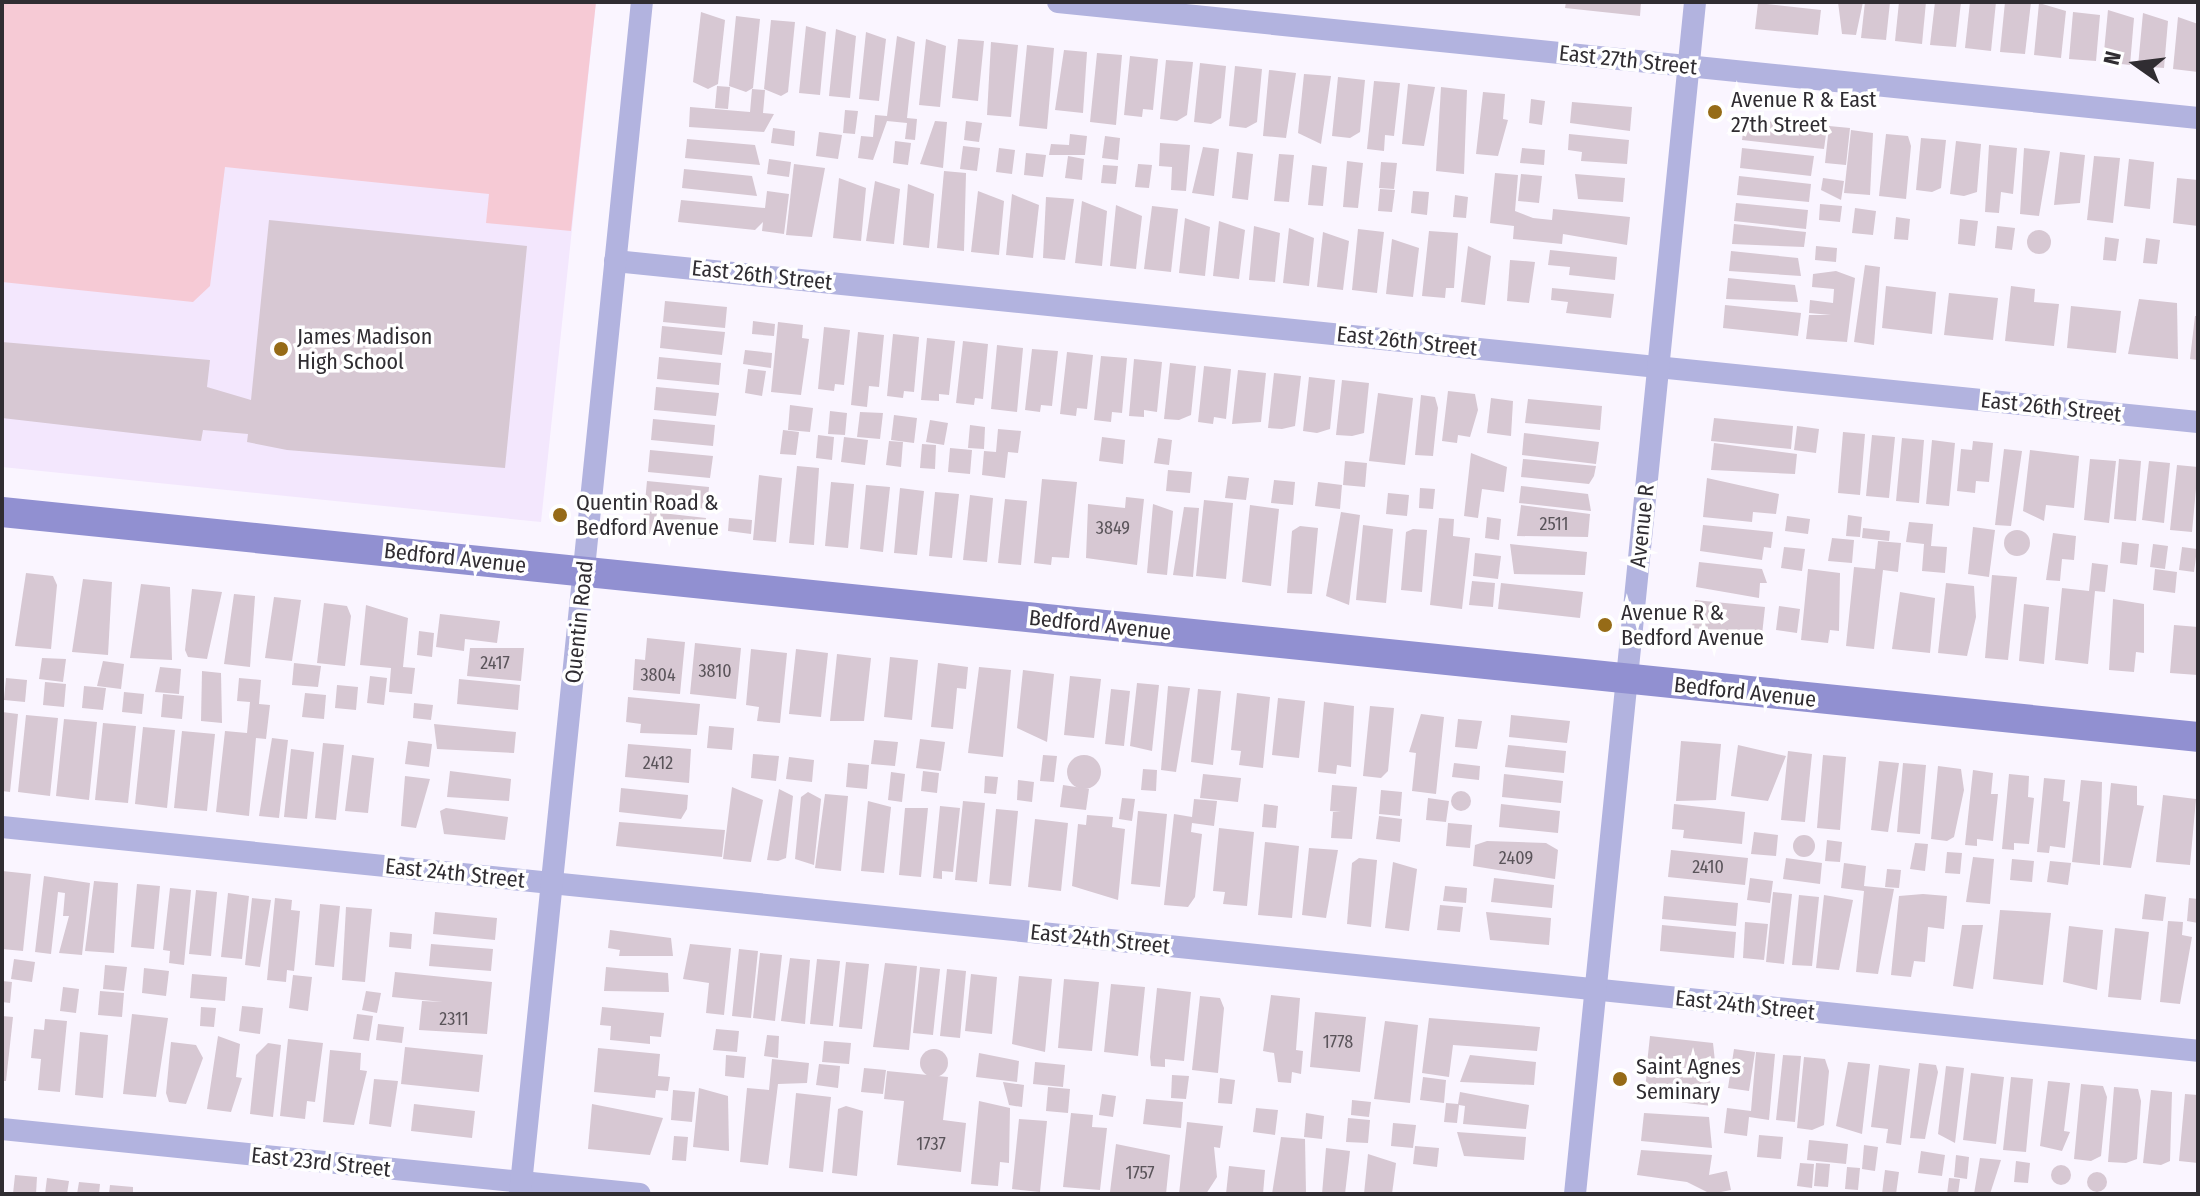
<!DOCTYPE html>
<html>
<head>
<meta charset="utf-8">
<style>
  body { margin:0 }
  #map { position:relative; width:2200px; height:1196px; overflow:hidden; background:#faf5ff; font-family:"Fira Sans Condensed",sans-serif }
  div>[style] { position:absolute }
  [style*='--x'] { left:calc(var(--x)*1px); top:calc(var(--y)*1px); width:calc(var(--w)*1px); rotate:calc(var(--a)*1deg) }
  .built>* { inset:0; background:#f3e7fd }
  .green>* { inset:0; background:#f6cad5 }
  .building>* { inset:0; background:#d7c8d3 }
  .round { border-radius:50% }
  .minor>* { height:22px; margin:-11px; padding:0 11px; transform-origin:11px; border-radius:11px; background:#b2b3df }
  .secondary>* { height:30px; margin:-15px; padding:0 15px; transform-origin:15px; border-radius:15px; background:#9190d1 }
  .dots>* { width:22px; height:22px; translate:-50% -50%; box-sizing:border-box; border:4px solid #fff; border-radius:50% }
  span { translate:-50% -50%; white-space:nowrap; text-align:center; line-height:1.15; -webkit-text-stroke:7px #fff; paint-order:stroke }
  .number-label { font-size:18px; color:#5a545a }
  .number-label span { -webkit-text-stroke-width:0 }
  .street-label { font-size:22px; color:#302d32 }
  .poi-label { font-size:22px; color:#302d32 }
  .left { translate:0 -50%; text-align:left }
  .frame { position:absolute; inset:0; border:4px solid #302d32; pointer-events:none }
  .north { position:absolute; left:2096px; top:24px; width:80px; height:80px; -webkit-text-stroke:6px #fff; paint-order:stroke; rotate:284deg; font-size:22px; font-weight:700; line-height:32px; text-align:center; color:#302d32 }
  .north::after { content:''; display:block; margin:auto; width:28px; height:36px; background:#302d32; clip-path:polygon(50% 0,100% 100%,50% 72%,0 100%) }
</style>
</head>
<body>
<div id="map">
  <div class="built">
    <i style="clip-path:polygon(2px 2px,596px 2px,541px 522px,2px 467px)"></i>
  </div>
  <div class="green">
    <i style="clip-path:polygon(2px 2px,596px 2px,571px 231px,486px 223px,489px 194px,225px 167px,210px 286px,193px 302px,2px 282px)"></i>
  </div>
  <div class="building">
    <i style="clip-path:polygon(1566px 2px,1641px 2px,1640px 16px,1565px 8px)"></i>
    <i style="clip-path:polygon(1838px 2px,1863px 2px,1856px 35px,1842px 34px)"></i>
    <i style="clip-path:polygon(1865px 2px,1890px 2px,1886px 40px,1861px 38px)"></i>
    <i style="clip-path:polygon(1899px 2px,1926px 2px,1922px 44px,1895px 41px)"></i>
    <i style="clip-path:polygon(1935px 2px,1961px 2px,1956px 47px,1930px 45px)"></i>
    <i style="clip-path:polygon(1970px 2px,1996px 2px,1991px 51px,1965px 48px)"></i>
    <i style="clip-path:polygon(2005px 2px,2031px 2px,2025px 54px,2000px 52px)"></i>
    <i style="clip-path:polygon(1758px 3px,1821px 10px,1818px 35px,1755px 29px)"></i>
    <i style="clip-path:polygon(2039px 3px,2066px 11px,2061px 58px,2034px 55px)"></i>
    <i style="clip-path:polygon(2108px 10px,2134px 18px,2130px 65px,2103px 62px)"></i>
    <i style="clip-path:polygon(701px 12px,725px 20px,718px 84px,708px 89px,693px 82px)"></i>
    <i style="clip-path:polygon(2073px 12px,2100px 15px,2096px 61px,2069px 59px)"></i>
    <i style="clip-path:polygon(2143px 13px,2168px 21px,2164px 68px,2138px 66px)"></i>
    <i style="clip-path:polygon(736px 16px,760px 19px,753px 88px,746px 92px,729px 86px)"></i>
    <i style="clip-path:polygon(2178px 17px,2198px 24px,2198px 72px,2173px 69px)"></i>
    <i style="clip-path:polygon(771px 20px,795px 22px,788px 92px,781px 96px,764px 89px)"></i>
    <i style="clip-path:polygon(806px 26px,826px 32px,820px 95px,799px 93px)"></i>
    <i style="clip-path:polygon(836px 29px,856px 36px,850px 98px,829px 96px)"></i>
    <i style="clip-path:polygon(866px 32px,886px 39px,879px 101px,859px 99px)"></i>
    <i style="clip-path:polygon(897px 36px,915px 42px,907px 118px,917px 119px,915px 140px,905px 139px,907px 123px,887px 121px,873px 160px,858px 158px,861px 136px,873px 137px,875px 115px,887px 116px)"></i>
    <i style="clip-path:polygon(926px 39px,946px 46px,940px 107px,919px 105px)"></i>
    <i style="clip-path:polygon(958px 39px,984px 41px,978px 101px,952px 98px)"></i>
    <i style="clip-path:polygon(991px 42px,1018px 45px,1011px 117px,987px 115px)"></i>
    <i style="clip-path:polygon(1027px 45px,1054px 48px,1047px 129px,1019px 126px)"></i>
    <i style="clip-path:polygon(1064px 50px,1087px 52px,1083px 113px,1055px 110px)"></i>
    <i style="clip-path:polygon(1097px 53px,1122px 55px,1116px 125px,1090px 122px)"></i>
    <i style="clip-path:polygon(1130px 56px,1158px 59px,1153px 110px,1143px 109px,1142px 117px,1124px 115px)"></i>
    <i style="clip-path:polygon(1166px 60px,1193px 62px,1187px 115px,1177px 121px,1160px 119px)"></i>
    <i style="clip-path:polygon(1200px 63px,1226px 66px,1221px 118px,1211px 124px,1194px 122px)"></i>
    <i style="clip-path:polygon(1235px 66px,1262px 69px,1257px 122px,1246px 128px,1229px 126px)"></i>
    <i style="clip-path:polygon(1269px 70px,1296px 73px,1286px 138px,1263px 136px)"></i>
    <i style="clip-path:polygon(1304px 74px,1331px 76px,1321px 144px,1298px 133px)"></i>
    <i style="clip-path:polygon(1338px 77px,1365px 80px,1360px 132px,1350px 138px,1332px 136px)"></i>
    <i style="clip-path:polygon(1374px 81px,1400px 83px,1394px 136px,1385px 135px,1384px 151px,1367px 149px)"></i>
    <i style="clip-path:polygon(1408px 84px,1435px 87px,1424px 146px,1402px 144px)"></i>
    <i style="clip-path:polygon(717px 86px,730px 87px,728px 109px,715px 108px)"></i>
    <i style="clip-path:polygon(1441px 87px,1467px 90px,1464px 174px,1436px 171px)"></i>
    <i style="clip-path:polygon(752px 89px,765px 90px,763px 113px,774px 114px,764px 132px,689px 127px,690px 107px,750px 112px)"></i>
    <i style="clip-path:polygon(1483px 92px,1505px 94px,1503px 119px,1508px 120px,1498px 156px,1476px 154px)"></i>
    <i style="clip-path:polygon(1531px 99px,1545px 101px,1542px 125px,1529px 123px)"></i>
    <i style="clip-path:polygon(1572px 102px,1632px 107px,1630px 131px,1570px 123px)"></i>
    <i style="clip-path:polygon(845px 110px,858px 111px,855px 134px,843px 133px)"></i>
    <i style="clip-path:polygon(1745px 119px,1827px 127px,1824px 149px,1742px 140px)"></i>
    <i style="clip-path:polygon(935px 121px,947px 122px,943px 168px,920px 164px)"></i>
    <i style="clip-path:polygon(966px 121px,982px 123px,979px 142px,964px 140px)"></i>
    <i style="clip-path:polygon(1829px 126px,1850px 128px,1846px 165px,1825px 163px)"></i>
    <i style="clip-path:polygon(773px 128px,795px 131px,794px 146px,771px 143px)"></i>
    <i style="clip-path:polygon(1851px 130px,1873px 133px,1870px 195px,1844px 193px)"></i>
    <i style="clip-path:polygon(819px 132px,842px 135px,838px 159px,816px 156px)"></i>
    <i style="clip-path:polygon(1070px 134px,1087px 136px,1085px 155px,1049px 155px,1051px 144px,1069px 145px)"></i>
    <i style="clip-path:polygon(1569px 134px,1629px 140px,1627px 164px,1581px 161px,1582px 152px,1568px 150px)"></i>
    <i style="clip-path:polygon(1886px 134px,1908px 136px,1911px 146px,1906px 199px,1879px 196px)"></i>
    <i style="clip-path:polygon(1105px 136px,1120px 138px,1118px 160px,1102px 158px)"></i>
    <i style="clip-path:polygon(1921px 138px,1946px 140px,1941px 188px,1932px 192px,1916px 190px)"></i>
    <i style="clip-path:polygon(687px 139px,755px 145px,760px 165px,685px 158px)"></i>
    <i style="clip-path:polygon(895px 141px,911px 143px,908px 165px,893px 163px)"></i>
    <i style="clip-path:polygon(1956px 141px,1981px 144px,1977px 192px,1964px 196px,1950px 194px)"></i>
    <i style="clip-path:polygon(1160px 143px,1190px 145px,1186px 191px,1171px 190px,1172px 167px,1159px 166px)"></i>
    <i style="clip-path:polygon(1989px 145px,2017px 148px,2013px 194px,2001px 192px,1999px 213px,1985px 212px)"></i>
    <i style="clip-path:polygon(963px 146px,980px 148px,977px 171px,960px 169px)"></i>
    <i style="clip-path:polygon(1203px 147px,1219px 149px,1214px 196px,1192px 193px)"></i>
    <i style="clip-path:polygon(999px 148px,1015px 150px,1012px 174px,996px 172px)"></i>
    <i style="clip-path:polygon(1522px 148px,1545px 150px,1544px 165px,1520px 163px)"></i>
    <i style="clip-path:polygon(1742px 148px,1814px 156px,1811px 176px,1740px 168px)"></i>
    <i style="clip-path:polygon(2024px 148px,2050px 151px,2039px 216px,2020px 214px)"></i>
    <i style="clip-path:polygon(1237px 152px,1253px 154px,1248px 200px,1232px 198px)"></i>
    <i style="clip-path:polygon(2060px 152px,2085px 155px,2080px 203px,2054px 205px)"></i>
    <i style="clip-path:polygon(1026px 153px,1046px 155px,1043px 177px,1024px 175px)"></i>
    <i style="clip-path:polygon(1279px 154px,1294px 155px,1289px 202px,1274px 201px)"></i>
    <i style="clip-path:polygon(1068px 156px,1084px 159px,1082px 180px,1065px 178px)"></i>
    <i style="clip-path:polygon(2094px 156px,2120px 158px,2113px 223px,2087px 220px)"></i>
    <i style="clip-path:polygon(769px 159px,791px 162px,789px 177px,767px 174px)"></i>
    <i style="clip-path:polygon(2129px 159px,2154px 162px,2150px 209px,2124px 206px)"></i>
    <i style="clip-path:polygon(1347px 161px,1363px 163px,1358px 208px,1343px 207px)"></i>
    <i style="clip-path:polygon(1381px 162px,1397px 163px,1394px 189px,1379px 188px)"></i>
    <i style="clip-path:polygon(794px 164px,825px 168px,812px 237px,786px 235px)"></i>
    <i style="clip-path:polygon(1138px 164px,1152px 165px,1149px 188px,1135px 187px)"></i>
    <i style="clip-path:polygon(1103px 165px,1118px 166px,1116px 184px,1101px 183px)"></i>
    <i style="clip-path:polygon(1312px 165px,1327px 167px,1323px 206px,1308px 205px)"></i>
    <i style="clip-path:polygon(684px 169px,752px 176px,757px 196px,682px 188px)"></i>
    <i style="clip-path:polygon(944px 171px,966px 173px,964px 251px,937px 248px)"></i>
    <i style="clip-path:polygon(1495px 173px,1518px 175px,1515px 211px,1533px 218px,1552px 220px,1553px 209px,1630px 217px,1627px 245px,1563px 234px,1562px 244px,1513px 239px,1514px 226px,1490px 223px)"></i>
    <i style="clip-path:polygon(1521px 174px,1542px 176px,1539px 203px,1518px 201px)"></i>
    <i style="clip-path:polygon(1575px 174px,1625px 178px,1623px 202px,1578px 199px)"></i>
    <i style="clip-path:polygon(1739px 176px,1811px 184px,1809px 202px,1737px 195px)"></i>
    <i style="clip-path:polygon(839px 178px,866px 188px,861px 241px,833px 238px)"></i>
    <i style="clip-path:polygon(1823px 178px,1844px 181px,1841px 200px,1821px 190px)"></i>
    <i style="clip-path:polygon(2177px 178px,2198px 180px,2198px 226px,2173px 223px)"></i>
    <i style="clip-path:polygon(875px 181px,900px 189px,894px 244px,866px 241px)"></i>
    <i style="clip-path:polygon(908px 184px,934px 194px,929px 248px,903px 245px)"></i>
    <i style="clip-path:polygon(1380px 189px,1395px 190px,1392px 212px,1378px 211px)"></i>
    <i style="clip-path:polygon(767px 191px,789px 194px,784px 234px,762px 231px,763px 222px,755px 230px,678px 222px,681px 200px,765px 208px)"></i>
    <i style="clip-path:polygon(978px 191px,1004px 201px,999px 255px,971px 252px)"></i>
    <i style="clip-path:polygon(1413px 191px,1429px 192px,1427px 215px,1411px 213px)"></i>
    <i style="clip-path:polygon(1012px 194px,1039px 205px,1033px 258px,1006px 255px)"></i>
    <i style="clip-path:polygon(1455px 195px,1468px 197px,1466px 218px,1453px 217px)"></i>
    <i style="clip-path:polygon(1046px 197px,1074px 199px,1065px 260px,1043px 258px)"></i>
    <i style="clip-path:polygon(1082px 201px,1107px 211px,1102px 266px,1075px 263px)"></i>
    <i style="clip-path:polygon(1736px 203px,1808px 210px,1806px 229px,1734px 221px)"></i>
    <i style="clip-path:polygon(1820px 204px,1842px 206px,1840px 222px,1819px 220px)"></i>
    <i style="clip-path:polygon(1116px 205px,1142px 216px,1136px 269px,1110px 266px)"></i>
    <i style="clip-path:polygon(1152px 206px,1178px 209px,1171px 272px,1144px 269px)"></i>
    <i style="clip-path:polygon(1855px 208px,1876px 211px,1873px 235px,1852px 233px)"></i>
    <i style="clip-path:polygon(1896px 217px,1910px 219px,1908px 240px,1894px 239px)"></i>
    <i style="clip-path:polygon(1185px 218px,1210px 227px,1205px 276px,1179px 273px)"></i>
    <i style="clip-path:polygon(1960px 219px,1978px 221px,1975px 246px,1958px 244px)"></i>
    <i style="clip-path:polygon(269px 220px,527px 246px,505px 468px,287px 450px,247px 442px,248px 434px,203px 430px,201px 441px,2px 418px,2px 342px,210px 360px,207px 387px,251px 400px)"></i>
    <i style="clip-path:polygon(1219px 221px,1245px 230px,1239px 279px,1213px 276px)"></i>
    <i style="clip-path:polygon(1734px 224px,1806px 232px,1804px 247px,1732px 244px)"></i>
    <i style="clip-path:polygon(1254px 226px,1280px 233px,1275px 282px,1249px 280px)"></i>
    <i style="clip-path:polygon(1997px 226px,2015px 228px,2012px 250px,1995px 248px)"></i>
    <i style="clip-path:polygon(1289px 228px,1314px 238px,1309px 286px,1283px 283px)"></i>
    <i style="clip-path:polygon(1358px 229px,1384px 232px,1377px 293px,1352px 290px)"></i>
    <i class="round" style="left:2027px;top:230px;width:24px;height:24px"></i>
    <i style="clip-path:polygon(1429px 231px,1458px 233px,1454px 288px,1446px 288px,1445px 298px,1422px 296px)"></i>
    <i style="clip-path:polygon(1323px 232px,1349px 241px,1343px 290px,1317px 287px)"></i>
    <i style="clip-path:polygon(2105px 237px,2119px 239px,2116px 261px,2103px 260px)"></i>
    <i style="clip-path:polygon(2146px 238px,2160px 240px,2157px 264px,2143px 263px)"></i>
    <i style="clip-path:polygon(1392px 239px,1419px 248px,1413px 297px,1386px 294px)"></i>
    <i style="clip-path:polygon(1468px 246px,1491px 256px,1485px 305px,1461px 302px)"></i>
    <i style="clip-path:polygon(1816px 246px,1837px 248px,1836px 262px,1815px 260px)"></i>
    <i style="clip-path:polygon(1550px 250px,1617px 257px,1615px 280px,1569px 275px,1570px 267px,1548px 265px)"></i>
    <i style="clip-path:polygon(1731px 251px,1798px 258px,1801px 276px,1729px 271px)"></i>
    <i style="clip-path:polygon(1510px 260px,1535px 262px,1529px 303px,1507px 301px)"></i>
    <i style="clip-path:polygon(1865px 265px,1880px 267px,1874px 345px,1854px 342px)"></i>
    <i style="clip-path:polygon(1836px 271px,1855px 278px,1847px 342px,1806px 339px,1809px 315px,1831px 315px,1809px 313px,1810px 300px,1833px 303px,1834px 289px,1812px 287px,1813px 274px)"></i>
    <i style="clip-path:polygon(1728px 278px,1795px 285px,1798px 302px,1726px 299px)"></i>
    <i style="clip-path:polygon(1886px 286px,1936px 292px,1932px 334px,1882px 328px)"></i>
    <i style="clip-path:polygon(2011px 286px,2035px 289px,2034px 302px,2059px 304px,2054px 346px,2005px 341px)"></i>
    <i style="clip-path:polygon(1552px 288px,1614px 294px,1611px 318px,1566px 313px,1568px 302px,1551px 300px)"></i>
    <i style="clip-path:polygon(1949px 293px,1998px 298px,1993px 340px,1944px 335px)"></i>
    <i style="clip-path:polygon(2139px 299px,2177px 303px,2178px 359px,2128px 354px)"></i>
    <i style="clip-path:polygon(665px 301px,727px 307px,725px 328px,663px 322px)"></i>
    <i style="clip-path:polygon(1725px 305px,1801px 313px,1798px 336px,1723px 328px)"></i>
    <i style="clip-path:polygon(2071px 306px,2121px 311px,2116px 353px,2067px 348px)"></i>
    <i style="clip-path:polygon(2195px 316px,2198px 316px,2198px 360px,2190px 359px)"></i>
    <i style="clip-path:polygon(753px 321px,775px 324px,774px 336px,752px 334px)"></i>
    <i style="clip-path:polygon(778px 322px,803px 325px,802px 338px,809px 339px,801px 395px,771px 392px)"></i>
    <i style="clip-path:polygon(662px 326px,725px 332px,722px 355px,660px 348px)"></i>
    <i style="clip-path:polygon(824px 327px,850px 330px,844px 385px,835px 384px,834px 391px,818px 389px)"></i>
    <i style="clip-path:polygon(858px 332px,884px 335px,879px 387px,869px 386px,867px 407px,851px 405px)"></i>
    <i style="clip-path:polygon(893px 334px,919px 337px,914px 392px,904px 391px,903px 398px,887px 396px)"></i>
    <i style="clip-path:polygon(927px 338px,955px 341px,949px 395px,939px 394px,939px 401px,921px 400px)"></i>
    <i style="clip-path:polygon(963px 341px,988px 344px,983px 399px,975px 398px,974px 405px,956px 403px)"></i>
    <i style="clip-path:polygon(997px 345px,1023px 348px,1017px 412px,991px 409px)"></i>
    <i style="clip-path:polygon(1032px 349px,1058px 351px,1052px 406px,1041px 405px,1040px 412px,1025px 410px)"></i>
    <i style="clip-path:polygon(745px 350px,772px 353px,771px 368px,743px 364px)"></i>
    <i style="clip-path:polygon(1067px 352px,1093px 355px,1087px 409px,1077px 408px,1076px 416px,1060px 414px)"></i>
    <i style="clip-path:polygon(1101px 356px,1127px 358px,1122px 413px,1112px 412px,1111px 422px,1094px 420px)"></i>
    <i style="clip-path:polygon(659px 357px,721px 363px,719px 385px,657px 379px)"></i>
    <i style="clip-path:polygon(1134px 359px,1162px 362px,1157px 412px,1144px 410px,1144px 417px,1129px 416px)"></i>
    <i style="clip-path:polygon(1170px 363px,1196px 366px,1191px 415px,1179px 420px,1164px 419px)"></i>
    <i style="clip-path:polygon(1204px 366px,1231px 369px,1226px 419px,1214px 417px,1213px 424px,1198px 422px)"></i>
    <i style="clip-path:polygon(748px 369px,766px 371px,762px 396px,745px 393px)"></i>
    <i style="clip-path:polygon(1238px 370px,1266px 373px,1261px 422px,1232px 424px)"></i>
    <i style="clip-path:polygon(1274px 373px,1301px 376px,1295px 426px,1282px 429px,1268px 428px)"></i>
    <i style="clip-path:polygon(1309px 377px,1335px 380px,1330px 429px,1317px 433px,1303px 431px)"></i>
    <i style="clip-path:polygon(1342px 380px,1369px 383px,1364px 433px,1352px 436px,1336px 435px)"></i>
    <i style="clip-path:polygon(656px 387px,719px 393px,716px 416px,654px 410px)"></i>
    <i style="clip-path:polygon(1448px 391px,1475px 394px,1478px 410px,1470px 437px,1458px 435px,1457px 443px,1442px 441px)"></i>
    <i style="clip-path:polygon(1378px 393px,1413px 398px,1405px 465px,1369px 461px)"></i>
    <i style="clip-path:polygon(1421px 395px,1435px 397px,1438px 408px,1433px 456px,1415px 455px)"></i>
    <i style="clip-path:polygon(1491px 398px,1513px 401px,1511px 436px,1487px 433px)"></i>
    <i style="clip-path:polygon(1528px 399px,1602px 406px,1600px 430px,1525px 423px)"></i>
    <i style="clip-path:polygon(790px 405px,813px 408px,810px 432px,788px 430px)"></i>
    <i style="clip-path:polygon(830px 411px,847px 413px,845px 435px,828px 434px)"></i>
    <i style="clip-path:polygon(860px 412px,883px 413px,880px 439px,857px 437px)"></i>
    <i style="clip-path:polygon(894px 415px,917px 418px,914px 443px,891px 440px)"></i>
    <i style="clip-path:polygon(1714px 418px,1793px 426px,1791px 449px,1711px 441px)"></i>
    <i style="clip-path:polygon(653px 419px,715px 425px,713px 446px,651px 440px)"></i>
    <i style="clip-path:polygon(930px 420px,948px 423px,944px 445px,926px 442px)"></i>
    <i style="clip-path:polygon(970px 425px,985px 427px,984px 449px,968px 448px)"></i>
    <i style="clip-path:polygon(1797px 426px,1819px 429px,1816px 453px,1794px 450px)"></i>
    <i style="clip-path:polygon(998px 429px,1021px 431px,1018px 453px,1008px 452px,1005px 478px,982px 475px,984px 451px,996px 452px)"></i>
    <i style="clip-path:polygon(783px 430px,799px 432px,796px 455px,780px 454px)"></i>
    <i style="clip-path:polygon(1843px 432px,1865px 434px,1860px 495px,1838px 493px)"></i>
    <i style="clip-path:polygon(1524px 433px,1599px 442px,1596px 464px,1522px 455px)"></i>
    <i style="clip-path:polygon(818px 435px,834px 437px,832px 460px,816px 458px)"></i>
    <i style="clip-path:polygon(1872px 435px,1895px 437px,1889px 498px,1866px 496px)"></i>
    <i style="clip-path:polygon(844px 437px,868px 440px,865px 465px,841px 462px)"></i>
    <i style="clip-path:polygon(1102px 437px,1125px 440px,1123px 464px,1099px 461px)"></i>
    <i style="clip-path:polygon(1158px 438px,1172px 440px,1169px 465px,1154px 463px)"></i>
    <i style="clip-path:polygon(1902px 438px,1924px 440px,1919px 503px,1896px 501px)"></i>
    <i style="clip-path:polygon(1932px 440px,1955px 443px,1949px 506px,1926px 504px)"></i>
    <i style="clip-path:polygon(889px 441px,903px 442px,901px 467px,886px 465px)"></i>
    <i style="clip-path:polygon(1973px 441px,1993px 443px,1989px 482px,1976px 481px,1975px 493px,1957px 491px,1961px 449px,1972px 450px)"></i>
    <i style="clip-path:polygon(1714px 443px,1797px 454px,1795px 474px,1711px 470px)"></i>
    <i style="clip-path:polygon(922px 444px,936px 445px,935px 469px,920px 468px)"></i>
    <i style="clip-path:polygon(950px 448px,972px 450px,970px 474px,948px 472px)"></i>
    <i style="clip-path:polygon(2004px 449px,2022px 451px,2011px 526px,1995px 525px)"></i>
    <i style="clip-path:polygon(650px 450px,713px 456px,710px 478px,648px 472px)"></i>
    <i style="clip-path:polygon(2030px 450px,2079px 456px,2074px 508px,2046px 505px,2044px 521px,2023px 511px)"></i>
    <i style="clip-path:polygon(1471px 453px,1507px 467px,1504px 492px,1482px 489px,1478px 518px,1464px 516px)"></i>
    <i style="clip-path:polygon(1523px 459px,1596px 466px,1594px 476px,1589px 484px,1521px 477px)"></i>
    <i style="clip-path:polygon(2090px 459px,2116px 461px,2109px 523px,2084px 520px)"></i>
    <i style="clip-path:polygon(2119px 459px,2141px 461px,2136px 521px,2114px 519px)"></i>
    <i style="clip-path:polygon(1345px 461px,1367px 463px,1365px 487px,1343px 485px)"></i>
    <i style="clip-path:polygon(2149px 461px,2170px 463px,2164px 523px,2142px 520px)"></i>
    <i style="clip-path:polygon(2177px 465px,2198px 467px,2192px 532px,2170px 530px)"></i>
    <i style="clip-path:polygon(797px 466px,819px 468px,814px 545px,789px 543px)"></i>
    <i style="clip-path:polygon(1168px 470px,1192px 472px,1190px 493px,1166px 491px)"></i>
    <i style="clip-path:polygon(759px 475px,782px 478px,776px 542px,753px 540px)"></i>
    <i style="clip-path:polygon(1228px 476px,1249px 478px,1246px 500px,1225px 498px)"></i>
    <i style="clip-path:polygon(1707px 478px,1779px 494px,1776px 514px,1753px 512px,1752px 522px,1703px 517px)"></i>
    <i style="clip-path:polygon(1042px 479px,1077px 482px,1069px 558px,1052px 557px,1051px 565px,1034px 563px)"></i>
    <i style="clip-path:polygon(1274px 480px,1295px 482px,1293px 505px,1271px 503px)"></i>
    <i style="clip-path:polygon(647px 481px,709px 487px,707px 509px,645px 502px)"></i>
    <i style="clip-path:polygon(831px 482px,854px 484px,848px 548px,825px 546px)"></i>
    <i style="clip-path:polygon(1318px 482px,1342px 485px,1340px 509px,1315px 506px)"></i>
    <i style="clip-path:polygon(866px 485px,890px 487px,883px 552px,860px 549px)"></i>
    <i style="clip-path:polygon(1521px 486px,1588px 494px,1591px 511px,1519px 503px)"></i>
    <i style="clip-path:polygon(900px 488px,924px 491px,917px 555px,894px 553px)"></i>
    <i style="clip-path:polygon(1420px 488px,1435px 489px,1433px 509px,1419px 508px)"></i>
    <i style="clip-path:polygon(935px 492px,959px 494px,952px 558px,929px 556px)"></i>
    <i style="clip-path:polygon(1388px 493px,1409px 495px,1407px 516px,1386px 514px)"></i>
    <i style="clip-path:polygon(970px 495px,993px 498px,987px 562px,963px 560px)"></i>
    <i style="clip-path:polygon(1126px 497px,1144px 499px,1137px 565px,1086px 558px,1088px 504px,1125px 508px)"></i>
    <i style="clip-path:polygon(1005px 499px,1027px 501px,1021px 565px,998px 563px)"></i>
    <i style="clip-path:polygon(1204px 500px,1233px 503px,1226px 579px,1196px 576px)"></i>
    <i style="clip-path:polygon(1153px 504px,1173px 511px,1167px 575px,1147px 573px)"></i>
    <i style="clip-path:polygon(1250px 505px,1279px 509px,1271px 586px,1242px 582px)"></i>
    <i style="clip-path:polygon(1521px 505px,1590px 514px,1588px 537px,1517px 536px)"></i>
    <i style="clip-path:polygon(1184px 507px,1199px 508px,1193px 577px,1173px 575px)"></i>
    <i style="clip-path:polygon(644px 511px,706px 518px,704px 539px,642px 533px)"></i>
    <i style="clip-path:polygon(1341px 512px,1360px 515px,1349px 605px,1326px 596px)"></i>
    <i style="clip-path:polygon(1848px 515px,1862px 517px,1860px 537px,1846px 536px)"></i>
    <i style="clip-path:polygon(1787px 516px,1810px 519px,1808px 534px,1785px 531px)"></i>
    <i style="clip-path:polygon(1487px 517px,1501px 519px,1499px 540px,1485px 538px)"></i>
    <i style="clip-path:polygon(729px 518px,752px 520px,751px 534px,728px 531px)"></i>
    <i style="clip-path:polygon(1439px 518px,1454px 519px,1453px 536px,1470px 538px,1462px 609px,1430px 605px)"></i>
    <i style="clip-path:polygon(1909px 522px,1933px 524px,1931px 546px,1947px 547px,1945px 573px,1922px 571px,1924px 544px,1906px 542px)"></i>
    <i style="clip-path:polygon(1363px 525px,1393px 529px,1386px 603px,1356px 600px)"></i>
    <i style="clip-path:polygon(1703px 525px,1773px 532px,1771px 548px,1764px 547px,1762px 560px,1700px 551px)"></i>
    <i style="clip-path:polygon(1300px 526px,1318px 528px,1312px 594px,1287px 593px,1292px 531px)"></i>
    <i style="clip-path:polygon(1973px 527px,1995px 530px,1989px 577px,1968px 574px)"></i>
    <i style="clip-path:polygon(1863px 528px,1890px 531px,1889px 541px,1862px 538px)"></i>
    <i style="clip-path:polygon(1413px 529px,1427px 530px,1422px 592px,1401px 590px,1406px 532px)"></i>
    <i class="round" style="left:2004px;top:530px;width:26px;height:26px"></i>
    <i style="clip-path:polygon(2053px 533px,2076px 536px,2074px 560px,2062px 559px,2060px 581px,2046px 580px)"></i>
    <i style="clip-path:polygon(1832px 538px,1854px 540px,1852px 563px,1828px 561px)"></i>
    <i style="clip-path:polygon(1878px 541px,1901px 543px,1898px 572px,1883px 570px,1874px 649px,1846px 646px,1854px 567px,1875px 569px)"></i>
    <i style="clip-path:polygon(2122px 542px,2139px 544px,2137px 565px,2120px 563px)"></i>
    <i style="clip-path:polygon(1510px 544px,1587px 552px,1585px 575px,1514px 574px)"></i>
    <i style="clip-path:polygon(2153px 544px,2168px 546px,2165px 569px,2150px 567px)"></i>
    <i style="clip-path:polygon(1784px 547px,1805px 549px,1802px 571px,1781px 568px)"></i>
    <i style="clip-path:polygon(2182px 547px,2197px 549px,2194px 572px,2179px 570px)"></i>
    <i style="clip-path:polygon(1475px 553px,1501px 556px,1498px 579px,1473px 576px)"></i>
    <i style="clip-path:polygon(1699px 562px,1762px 569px,1767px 583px,1760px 583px,1759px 598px,1696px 587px)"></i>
    <i style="clip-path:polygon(2092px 563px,2108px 565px,2105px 592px,2095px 591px,2088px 664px,2055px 660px,2062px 588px,2089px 591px)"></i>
    <i style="clip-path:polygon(1808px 569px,1840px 573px,1839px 631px,1830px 630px,1828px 643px,1801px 640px)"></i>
    <i style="clip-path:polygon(2155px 569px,2177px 572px,2175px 593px,2153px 590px)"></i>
    <i style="clip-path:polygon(26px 573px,53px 576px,57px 585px,51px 649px,15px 646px)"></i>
    <i style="clip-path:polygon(1992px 575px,2017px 577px,2008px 660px,1985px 658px)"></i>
    <i style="clip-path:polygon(83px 579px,112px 582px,108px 655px,72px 652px)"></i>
    <i style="clip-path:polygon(1472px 581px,1495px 583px,1493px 607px,1469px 605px)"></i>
    <i style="clip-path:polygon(1501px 583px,1583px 592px,1580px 618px,1498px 609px)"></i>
    <i style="clip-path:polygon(1946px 583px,1974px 586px,1976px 617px,1967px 656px,1938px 653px)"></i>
    <i style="clip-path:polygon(141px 584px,170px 587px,172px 660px,130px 658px)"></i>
    <i style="clip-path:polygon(192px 589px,222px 592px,207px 659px,188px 657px,185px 650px)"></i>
    <i style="clip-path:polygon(1900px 592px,1935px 598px,1930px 653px,1892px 649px)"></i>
    <i style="clip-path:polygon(234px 594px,255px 596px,250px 667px,224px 664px)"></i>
    <i style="clip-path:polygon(274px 597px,301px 600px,292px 661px,265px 658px)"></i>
    <i style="clip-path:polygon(2113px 599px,2144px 604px,2144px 653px,2136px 652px,2134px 672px,2109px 670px)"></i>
    <i style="clip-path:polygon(1695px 600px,1765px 607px,1762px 635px,1692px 628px)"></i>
    <i style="clip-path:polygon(324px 603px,347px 606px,351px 616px,345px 666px,317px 663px)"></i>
    <i style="clip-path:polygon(2024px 604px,2049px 607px,2044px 664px,2019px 661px)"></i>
    <i style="clip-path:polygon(366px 605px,408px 618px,403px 667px,415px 668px,412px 694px,389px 692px,391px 668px,360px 665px)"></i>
    <i style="clip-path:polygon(1779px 606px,1800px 609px,1797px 633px,1776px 630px)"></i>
    <i style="clip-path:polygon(440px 614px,500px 621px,497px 643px,465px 639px,464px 651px,436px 647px)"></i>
    <i style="clip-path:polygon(2174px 625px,2198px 627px,2198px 675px,2170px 673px)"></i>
    <i style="clip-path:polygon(419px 631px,434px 633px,432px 657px,417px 655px)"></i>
    <i style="clip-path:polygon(647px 638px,685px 642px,680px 694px,633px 690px,635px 659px,645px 660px)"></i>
    <i style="clip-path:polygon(695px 643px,741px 648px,736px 699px,690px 694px)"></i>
    <i style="clip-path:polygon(470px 648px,524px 648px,521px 681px,467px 676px)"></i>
    <i style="clip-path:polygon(751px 649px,787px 653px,780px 723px,757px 721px,759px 707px,746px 705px)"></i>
    <i style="clip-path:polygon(796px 649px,828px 653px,821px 717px,789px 714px)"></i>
    <i style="clip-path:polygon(837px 654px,871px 658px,864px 721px,830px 721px)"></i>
    <i style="clip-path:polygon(890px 657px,918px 660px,912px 720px,884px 717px)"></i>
    <i style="clip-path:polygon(42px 658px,66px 659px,63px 682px,39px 679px)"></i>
    <i style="clip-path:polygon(103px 661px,124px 664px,121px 689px,97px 686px)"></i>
    <i style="clip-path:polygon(294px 663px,321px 666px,318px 687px,292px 685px)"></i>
    <i style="clip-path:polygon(938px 663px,968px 667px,966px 689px,957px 688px,953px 729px,931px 727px)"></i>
    <i style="clip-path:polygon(979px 667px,1011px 670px,1003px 757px,968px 753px)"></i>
    <i style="clip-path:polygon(181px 669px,179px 694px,155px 692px,160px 667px)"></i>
    <i style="clip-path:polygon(1023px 670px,1054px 674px,1047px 742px,1017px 728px)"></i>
    <i style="clip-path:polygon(202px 671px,221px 673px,222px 723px,201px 721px)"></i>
    <i style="clip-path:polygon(370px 676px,387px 678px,384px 705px,367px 703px)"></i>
    <i style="clip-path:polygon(1070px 676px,1101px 679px,1094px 738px,1064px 735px)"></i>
    <i style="clip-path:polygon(6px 678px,27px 680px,25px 702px,4px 700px)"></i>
    <i style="clip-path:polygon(239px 678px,261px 680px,259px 704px,270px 705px,266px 739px,256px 738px,249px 816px,216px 812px,225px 731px,247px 733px,250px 702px,237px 701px)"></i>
    <i style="clip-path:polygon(459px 679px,520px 685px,518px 710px,457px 704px)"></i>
    <i style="clip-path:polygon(45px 682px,66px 684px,64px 707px,43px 705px)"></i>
    <i style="clip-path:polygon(1137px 683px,1159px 685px,1152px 751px,1130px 746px)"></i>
    <i style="clip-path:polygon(337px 685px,358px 687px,356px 710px,335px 708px)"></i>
    <i style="clip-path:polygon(84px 686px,106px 688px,103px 710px,82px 708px)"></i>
    <i style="clip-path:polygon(1168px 686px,1190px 688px,1176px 772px,1161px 770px)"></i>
    <i style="clip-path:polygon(1111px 689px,1130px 691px,1124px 746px,1105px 744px)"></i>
    <i style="clip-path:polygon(1198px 689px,1221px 691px,1213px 765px,1191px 762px)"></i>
    <i style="clip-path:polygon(124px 692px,144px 694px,142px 714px,122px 712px)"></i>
    <i style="clip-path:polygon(305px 693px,326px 695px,324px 719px,302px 717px)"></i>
    <i style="clip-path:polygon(1237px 693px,1270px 697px,1263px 768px,1239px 765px,1241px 751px,1231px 750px)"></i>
    <i style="clip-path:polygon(163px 694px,184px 696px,182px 719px,161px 717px)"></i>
    <i style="clip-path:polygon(628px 697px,700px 704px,697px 735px,640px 733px,641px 724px,626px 722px)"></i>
    <i style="clip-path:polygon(1278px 698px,1305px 701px,1299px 758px,1272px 755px)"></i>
    <i style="clip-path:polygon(1324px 702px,1354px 706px,1351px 767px,1337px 765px,1336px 774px,1318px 772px)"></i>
    <i style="clip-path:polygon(414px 703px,433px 705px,431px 720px,413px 718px)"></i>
    <i style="clip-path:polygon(1370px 706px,1394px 708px,1388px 771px,1381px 778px,1363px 776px)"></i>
    <i style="clip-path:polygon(2px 712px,18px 714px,10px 792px,2px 791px)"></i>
    <i style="clip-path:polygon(1421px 714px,1444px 717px,1436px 794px,1412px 791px,1416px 753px,1409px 752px)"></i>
    <i style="clip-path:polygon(26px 715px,58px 718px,50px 796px,18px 792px)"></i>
    <i style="clip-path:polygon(1511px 715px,1570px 721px,1567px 743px,1509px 737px)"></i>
    <i style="clip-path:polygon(64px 719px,97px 722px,89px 800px,56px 796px)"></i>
    <i style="clip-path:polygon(1458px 719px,1482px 721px,1477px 749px,1455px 747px)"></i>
    <i style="clip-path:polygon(103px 723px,136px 726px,128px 803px,95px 800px)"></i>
    <i style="clip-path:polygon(434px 724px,516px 732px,514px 753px,437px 749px)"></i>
    <i style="clip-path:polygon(709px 726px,734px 728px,732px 750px,707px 748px)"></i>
    <i style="clip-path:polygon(143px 727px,175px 730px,167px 808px,135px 804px)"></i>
    <i style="clip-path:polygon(182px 731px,215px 734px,207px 811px,174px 808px)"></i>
    <i style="clip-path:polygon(272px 738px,288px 740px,279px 818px,259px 816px)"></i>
    <i style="clip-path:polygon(920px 739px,945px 742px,941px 771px,916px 768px)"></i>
    <i style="clip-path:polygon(874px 740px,898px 742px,895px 766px,871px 764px)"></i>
    <i style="clip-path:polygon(408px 741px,432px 744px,429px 767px,405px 764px)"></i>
    <i style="clip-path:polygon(1681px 741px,1721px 744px,1716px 800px,1676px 801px)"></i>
    <i style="clip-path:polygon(323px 743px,344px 745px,336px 820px,315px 818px)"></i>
    <i style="clip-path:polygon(628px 744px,691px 749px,689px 783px,625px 777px)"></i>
    <i style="clip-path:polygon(1508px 745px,1566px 751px,1564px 773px,1505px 767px)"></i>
    <i style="clip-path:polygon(1738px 745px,1786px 756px,1768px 801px,1731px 796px)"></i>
    <i style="clip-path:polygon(291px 749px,314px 752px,307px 819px,284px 817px)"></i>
    <i style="clip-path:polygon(1788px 751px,1812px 754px,1805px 822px,1781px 820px)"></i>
    <i style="clip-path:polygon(753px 754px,779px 756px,776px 781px,751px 778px)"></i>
    <i style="clip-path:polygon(352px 755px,374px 758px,368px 813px,345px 811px)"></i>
    <i style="clip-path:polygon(1043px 755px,1057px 756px,1054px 782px,1040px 781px)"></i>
    <i style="clip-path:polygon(1823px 755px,1846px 757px,1840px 830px,1817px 828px)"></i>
    <i class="round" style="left:1067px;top:755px;width:34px;height:34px"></i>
    <i style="clip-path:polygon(789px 757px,814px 760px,812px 782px,786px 779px)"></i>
    <i style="clip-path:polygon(1879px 761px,1899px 763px,1888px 832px,1871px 830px)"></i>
    <i style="clip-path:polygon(848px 763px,869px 765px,867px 789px,846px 787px)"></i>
    <i style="clip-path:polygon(1454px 763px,1480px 766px,1479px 780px,1452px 777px)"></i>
    <i style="clip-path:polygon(1903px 763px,1926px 765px,1920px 834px,1897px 832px)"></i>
    <i style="clip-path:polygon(1938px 766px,1961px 769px,1964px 790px,1954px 837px,1947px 841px,1931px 839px)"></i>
    <i style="clip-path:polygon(1143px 769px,1157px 770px,1156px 791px,1141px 790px)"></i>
    <i style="clip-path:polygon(1973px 770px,1993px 773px,1991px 794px,1998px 794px,1993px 841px,1977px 839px,1977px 846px,1965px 845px)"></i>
    <i style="clip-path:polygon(450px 771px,511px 779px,509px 801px,447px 797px)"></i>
    <i style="clip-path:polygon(923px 771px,939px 773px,937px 793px,921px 791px)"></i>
    <i style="clip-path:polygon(891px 772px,905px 774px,902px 802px,888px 800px)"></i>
    <i style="clip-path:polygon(1203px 774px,1241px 778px,1238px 802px,1200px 798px)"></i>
    <i style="clip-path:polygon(1504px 774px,1563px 781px,1561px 803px,1502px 797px)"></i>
    <i style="clip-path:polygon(2009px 774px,2029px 776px,2028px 797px,2034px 798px,2029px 844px,2014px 843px,2014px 850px,2002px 849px)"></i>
    <i style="clip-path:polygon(405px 776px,430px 779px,416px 828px,401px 826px)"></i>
    <i style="clip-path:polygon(985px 776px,998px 777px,996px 794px,984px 793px)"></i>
    <i style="clip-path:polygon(2044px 778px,2065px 780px,2063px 801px,2070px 802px,2065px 848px,2050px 846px,2049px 853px,2037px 852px)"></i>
    <i style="clip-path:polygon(1018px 780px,1034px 782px,1032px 802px,1017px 800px)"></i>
    <i style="clip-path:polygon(2081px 780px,2102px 782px,2100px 865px,2072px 862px)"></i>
    <i style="clip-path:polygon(2111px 783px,2137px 786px,2137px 805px,2144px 806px,2131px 868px,2103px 865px)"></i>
    <i style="clip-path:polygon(1063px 785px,1089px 789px,1086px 810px,1060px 807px)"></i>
    <i style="clip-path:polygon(1332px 785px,1357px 787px,1352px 839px,1331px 838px,1333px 812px,1341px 812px,1330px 811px)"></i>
    <i style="clip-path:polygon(732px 787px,763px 800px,751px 862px,723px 859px)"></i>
    <i style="clip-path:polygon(621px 788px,688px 795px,687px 809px,681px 819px,619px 812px)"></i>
    <i style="clip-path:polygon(779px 789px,793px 796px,786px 858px,778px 861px,767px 860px)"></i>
    <i style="clip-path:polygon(1381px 790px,1402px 792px,1400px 816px,1379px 814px)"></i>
    <i class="round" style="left:1451px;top:791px;width:20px;height:20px"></i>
    <i style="clip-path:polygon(808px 792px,821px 799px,814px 865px,795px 859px,801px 797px)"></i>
    <i style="clip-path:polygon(825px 794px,848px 796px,841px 871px,815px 868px)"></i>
    <i style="clip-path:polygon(2163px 795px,2196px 799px,2190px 865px,2156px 862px)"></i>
    <i style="clip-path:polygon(1122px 798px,1135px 799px,1132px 821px,1119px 819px)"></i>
    <i style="clip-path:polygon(1428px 798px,1449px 801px,1446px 822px,1426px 820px)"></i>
    <i style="clip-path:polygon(1194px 799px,1217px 801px,1214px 826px,1192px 823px,1191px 832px,1202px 834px,1195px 897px,1188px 907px,1164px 905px,1174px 814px,1192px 817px)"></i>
    <i style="clip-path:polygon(868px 801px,891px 807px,884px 873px,861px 871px)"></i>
    <i style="clip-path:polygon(963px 801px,985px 803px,977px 882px,955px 880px)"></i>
    <i style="clip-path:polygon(1264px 804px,1278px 806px,1276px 828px,1262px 827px)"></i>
    <i style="clip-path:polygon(1501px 804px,1560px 811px,1558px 833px,1499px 827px)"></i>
    <i style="clip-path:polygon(1674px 804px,1745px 812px,1742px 844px,1683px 838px,1684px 830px,1672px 829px)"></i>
    <i style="clip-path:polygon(940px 806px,960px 808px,953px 872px,942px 871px,942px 879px,933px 878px)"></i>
    <i style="clip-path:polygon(446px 808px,508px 817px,505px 840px,444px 834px,440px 811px)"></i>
    <i style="clip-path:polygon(905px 808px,928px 808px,921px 877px,899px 875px)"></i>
    <i style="clip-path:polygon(996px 809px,1018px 811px,1011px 886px,989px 884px)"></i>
    <i style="clip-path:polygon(1138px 811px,1167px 814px,1160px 887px,1131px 884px)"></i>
    <i style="clip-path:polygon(1087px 815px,1113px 817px,1112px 827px,1125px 829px,1118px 900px,1072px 886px,1078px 824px,1086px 825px)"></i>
    <i style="clip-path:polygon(1379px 816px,1402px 819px,1400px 842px,1376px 839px)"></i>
    <i style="clip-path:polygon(1035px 819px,1068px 823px,1061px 891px,1028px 887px)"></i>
    <i style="clip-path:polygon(619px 822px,725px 830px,722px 857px,616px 846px)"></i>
    <i style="clip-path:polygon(1448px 823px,1472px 825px,1470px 848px,1446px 846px)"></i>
    <i style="clip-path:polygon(1219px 828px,1254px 832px,1247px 906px,1223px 904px,1225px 892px,1213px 891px)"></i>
    <i style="clip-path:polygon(1754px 832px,1778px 835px,1776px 856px,1751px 854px)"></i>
    <i class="round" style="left:1793px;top:835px;width:22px;height:22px"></i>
    <i style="clip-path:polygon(1827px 840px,1842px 842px,1840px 862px,1825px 861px)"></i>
    <i style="clip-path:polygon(1487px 841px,1546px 843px,1558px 850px,1555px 879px,1473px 866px,1475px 845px)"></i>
    <i style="clip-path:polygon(1265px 842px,1299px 846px,1292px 918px,1258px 915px)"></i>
    <i style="clip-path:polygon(1915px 843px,1928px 844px,1925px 871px,1910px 869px)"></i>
    <i style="clip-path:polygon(1309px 848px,1338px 850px,1326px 918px,1302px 915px)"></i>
    <i style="clip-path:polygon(1671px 850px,1748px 858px,1745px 885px,1668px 877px)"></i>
    <i style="clip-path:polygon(1947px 852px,1962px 853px,1960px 874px,1945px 873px)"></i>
    <i style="clip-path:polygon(1973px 857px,1994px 859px,1990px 904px,1966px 902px)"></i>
    <i style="clip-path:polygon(1359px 858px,1377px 860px,1371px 927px,1347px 924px,1352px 863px)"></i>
    <i style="clip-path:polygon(1786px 858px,1822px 863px,1820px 884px,1783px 879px)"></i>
    <i style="clip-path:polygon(2012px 859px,2034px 861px,2032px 882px,2010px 880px)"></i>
    <i style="clip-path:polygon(2050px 861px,2071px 863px,2068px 885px,2047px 882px)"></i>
    <i style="clip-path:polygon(1393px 862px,1417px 869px,1409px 931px,1385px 928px)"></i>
    <i style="clip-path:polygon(1844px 863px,1866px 866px,1864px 886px,1894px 889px,1878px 974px,1856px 972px,1864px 891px,1841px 888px)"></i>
    <i style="clip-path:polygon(1887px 869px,1901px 870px,1899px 888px,1885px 887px)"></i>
    <i style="clip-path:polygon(2px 871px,31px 874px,23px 951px,2px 949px)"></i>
    <i style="clip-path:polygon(44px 876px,90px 883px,82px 955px,59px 953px,69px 916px,63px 916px,65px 893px,58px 892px,51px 954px,35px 952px)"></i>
    <i style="clip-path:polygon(1494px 878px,1554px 885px,1552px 908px,1491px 902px)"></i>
    <i style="clip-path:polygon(1750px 878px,1773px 881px,1770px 903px,1747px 900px)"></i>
    <i style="clip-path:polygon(94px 881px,118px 883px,114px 953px,85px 951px)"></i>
    <i style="clip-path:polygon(137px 884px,160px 886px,154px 949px,131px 947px)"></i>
    <i style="clip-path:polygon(1445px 886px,1467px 888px,1466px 903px,1443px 901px)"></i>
    <i style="clip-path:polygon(170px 888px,191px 890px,184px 965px,169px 963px,170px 951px,163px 950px)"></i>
    <i style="clip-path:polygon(196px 890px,217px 892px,211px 956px,189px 954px)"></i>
    <i style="clip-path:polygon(1773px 892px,1792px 894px,1784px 964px,1766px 962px)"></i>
    <i style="clip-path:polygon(228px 893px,249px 896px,242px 959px,221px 957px)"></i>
    <i style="clip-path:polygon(1923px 894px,1947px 896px,1944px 929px,1928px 927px,1925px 962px,1914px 961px,1911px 977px,1891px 975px,1899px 896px)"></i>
    <i style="clip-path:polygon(2145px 894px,2166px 897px,2163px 921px,2142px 919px)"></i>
    <i style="clip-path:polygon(1799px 895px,1819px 897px,1812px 966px,1792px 965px)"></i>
    <i style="clip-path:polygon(1824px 895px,1853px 900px,1839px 970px,1816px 968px)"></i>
    <i style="clip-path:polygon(1664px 896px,1738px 903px,1736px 926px,1662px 919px)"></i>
    <i style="clip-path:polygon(252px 898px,271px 900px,260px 967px,245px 965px)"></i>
    <i style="clip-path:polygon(275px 898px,292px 900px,291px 910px,300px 911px,294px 971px,287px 970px,286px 982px,267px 980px)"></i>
    <i style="clip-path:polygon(2189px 898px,2198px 899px,2198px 923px,2187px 921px)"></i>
    <i style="clip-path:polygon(320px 904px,340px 906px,334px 967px,315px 965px)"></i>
    <i style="clip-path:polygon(1440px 905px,1463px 907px,1460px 932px,1437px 930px)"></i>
    <i style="clip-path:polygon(346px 907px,372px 909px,365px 982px,342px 980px)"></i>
    <i style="clip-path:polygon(2000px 910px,2051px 913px,2043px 985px,1993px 979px)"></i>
    <i style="clip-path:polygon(435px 912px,497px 918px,495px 940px,433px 934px)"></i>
    <i style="clip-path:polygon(1486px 912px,1551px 918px,1549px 945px,1490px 940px)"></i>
    <i style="clip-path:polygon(2168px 921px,2183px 922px,2182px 935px,2192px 937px,2180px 1004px,2160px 1002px)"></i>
    <i style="clip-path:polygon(1745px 922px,1768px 924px,1764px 960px,1743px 958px)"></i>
    <i style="clip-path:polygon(1662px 925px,1736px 932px,1734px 958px,1660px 951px)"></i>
    <i style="clip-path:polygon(1962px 925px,1983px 925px,1973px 989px,1953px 986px)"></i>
    <i style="clip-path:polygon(2069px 926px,2103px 930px,2097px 990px,2063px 982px)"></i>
    <i style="clip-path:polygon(2115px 928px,2149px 932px,2141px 1000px,2108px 997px)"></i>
    <i style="clip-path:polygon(610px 930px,671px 938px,673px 956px,619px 956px,620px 950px,608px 948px)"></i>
    <i style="clip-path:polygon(390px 932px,412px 934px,411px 949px,389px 947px)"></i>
    <i style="clip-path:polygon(431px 944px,493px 949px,491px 971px,429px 966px)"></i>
    <i style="clip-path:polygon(690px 944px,731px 948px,724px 1015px,706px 1013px,709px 983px,683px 979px)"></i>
    <i style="clip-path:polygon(739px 949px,758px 951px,751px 1018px,732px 1016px)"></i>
    <i style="clip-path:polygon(760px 953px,782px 955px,775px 1021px,753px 1018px)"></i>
    <i style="clip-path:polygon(790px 958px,810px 960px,805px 1024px,781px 1021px)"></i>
    <i style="clip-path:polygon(14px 959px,35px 962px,32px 982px,11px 979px)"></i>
    <i style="clip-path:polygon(817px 959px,840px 961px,833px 1026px,810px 1024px)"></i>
    <i style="clip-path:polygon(846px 962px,869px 964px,862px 1029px,839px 1027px)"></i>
    <i style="clip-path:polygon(885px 963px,917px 966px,909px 1050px,873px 1047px)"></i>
    <i style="clip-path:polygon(105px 965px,127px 967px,124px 991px,103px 989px)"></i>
    <i style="clip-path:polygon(606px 967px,668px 973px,669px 992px,604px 991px)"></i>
    <i style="clip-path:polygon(920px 967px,940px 969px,933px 1035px,913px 1033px)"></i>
    <i style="clip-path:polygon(144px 968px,169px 971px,166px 996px,142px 993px)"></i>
    <i style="clip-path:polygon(947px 969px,966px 971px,960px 1038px,940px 1036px)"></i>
    <i style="clip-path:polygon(395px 972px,492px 982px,487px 1034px,419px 1030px,422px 1001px,443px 1002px,392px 997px)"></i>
    <i style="clip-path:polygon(192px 974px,227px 977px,225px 1001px,190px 998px)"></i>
    <i style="clip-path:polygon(971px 974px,997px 977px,992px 1034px,965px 1031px)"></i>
    <i style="clip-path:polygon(293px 975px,312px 977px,308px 1011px,289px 1008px)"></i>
    <i style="clip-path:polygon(1019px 976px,1052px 979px,1045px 1052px,1012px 1044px)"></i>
    <i style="clip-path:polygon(1064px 979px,1099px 982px,1092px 1051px,1058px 1048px)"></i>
    <i style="clip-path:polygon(2px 981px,12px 982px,10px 1003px,2px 1002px)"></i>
    <i style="clip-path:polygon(1111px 984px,1145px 987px,1138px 1056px,1104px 1052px)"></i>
    <i style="clip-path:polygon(63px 987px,79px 989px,76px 1013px,60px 1011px)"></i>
    <i style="clip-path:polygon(1157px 988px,1191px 992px,1184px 1061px,1165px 1059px,1165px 1067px,1151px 1066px,1150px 1057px)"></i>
    <i style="clip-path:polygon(100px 991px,124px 993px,122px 1017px,98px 1015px)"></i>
    <i style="clip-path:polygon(366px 991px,381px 993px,377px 1013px,362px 1010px)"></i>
    <i style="clip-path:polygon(1271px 995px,1300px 998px,1296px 1050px,1303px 1051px,1301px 1074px,1292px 1072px,1291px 1083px,1278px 1082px,1274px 1053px,1263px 1051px)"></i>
    <i style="clip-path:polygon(1200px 996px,1220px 998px,1224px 1008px,1218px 1073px,1192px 1070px)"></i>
    <i style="clip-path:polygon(242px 1006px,263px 1008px,260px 1034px,239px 1031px)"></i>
    <i style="clip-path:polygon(201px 1007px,216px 1008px,214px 1027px,200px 1026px)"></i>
    <i style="clip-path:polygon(602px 1007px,664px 1013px,661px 1037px,650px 1036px,650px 1044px,610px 1040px,611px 1026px,600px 1025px)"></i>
    <i style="clip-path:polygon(1315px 1012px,1366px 1017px,1360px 1072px,1310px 1067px)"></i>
    <i style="clip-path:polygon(132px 1014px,168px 1018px,156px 1097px,123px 1094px)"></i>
    <i style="clip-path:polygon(357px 1014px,373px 1016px,369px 1041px,353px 1039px)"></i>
    <i style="clip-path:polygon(2px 1016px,13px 1017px,6px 1081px,2px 1081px)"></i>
    <i style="clip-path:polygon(1429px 1018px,1540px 1027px,1537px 1051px,1453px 1045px,1449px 1077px,1422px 1073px)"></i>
    <i style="clip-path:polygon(45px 1019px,67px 1021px,60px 1092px,38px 1090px,41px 1059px,31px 1058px,34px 1029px,44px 1030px)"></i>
    <i style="clip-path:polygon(1385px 1021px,1418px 1025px,1410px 1103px,1374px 1099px)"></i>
    <i style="clip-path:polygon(378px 1024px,404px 1027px,402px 1043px,376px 1040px)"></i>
    <i style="clip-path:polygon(716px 1029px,739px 1031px,737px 1052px,713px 1050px)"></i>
    <i style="clip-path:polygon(80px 1032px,108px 1035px,103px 1098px,75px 1095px)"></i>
    <i style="clip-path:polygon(767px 1035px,779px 1036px,778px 1058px,764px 1056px)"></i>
    <i style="clip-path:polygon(218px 1036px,240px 1044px,236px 1077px,242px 1078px,231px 1112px,207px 1109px)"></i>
    <i style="clip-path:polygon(1650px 1036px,1713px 1043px,1716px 1071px,1647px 1064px)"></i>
    <i style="clip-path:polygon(288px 1039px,323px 1043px,315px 1102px,307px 1101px,305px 1119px,280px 1116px)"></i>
    <i style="clip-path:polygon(824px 1041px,851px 1043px,849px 1064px,822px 1062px)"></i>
    <i style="clip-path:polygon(171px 1042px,196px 1045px,203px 1058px,186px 1104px,169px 1102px,166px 1093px)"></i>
    <i style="clip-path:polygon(268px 1043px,281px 1045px,273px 1117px,250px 1114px,256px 1055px)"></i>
    <i style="clip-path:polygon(405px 1047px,483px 1055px,479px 1092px,401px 1084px)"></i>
    <i style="clip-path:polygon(598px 1048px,660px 1054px,658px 1076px,670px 1077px,668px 1091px,656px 1090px,655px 1098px,594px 1092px)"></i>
    <i style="clip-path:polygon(1734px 1049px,1755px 1052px,1749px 1091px,1728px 1088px)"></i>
    <i class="round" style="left:920px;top:1049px;width:28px;height:28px"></i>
    <i style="clip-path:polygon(330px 1050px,361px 1053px,360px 1070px,367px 1071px,354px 1125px,323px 1122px)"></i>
    <i style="clip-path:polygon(1756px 1052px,1775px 1054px,1769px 1120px,1749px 1117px,1747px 1136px,1724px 1133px,1727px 1108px,1751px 1111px)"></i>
    <i style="clip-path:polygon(979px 1053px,1019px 1061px,1017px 1082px,976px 1077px)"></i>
    <i style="clip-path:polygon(726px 1055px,746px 1057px,744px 1078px,725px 1076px)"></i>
    <i style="clip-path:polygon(1470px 1055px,1536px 1062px,1534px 1085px,1460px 1082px)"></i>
    <i style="clip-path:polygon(1783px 1055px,1801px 1056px,1795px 1122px,1776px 1120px)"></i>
    <i style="clip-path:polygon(1804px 1057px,1825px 1059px,1829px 1071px,1824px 1125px,1812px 1130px,1797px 1128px)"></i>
    <i style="clip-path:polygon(772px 1059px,809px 1063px,807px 1083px,778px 1084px,768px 1165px,740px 1162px,747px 1088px,769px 1090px)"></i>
    <i style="clip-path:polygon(1035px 1062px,1065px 1065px,1063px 1087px,1033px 1084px)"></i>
    <i style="clip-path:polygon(1848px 1062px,1870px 1064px,1862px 1134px,1836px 1126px)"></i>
    <i style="clip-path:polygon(1919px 1063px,1936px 1065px,1938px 1072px,1925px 1139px,1910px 1138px)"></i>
    <i style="clip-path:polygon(819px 1064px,840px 1066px,838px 1088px,816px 1085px)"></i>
    <i style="clip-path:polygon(1879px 1065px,1910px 1069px,1901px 1145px,1886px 1143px,1888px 1129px,1871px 1127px)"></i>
    <i style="clip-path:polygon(1946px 1066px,1964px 1068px,1955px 1143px,1938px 1134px)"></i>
    <i style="clip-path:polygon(864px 1068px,886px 1070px,883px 1094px,861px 1092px)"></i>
    <i style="clip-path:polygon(887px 1071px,948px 1077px,943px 1120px,966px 1123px,961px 1172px,897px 1165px,904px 1101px,884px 1099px)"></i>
    <i style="clip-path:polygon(1647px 1071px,1710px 1078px,1712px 1106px,1644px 1098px)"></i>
    <i style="clip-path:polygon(1971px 1073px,2004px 1077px,1996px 1144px,1963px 1140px)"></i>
    <i style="clip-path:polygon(1172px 1075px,1189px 1076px,1186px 1099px,1171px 1098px)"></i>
    <i style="clip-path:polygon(1423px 1077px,1446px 1080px,1444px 1103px,1420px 1100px)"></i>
    <i style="clip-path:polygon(2011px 1077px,2033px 1079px,2026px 1152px,2003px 1150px)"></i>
    <i style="clip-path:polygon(1220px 1078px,1235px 1080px,1232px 1104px,1218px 1103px)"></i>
    <i style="clip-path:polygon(374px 1079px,398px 1081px,391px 1127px,369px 1124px)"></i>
    <i style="clip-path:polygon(2048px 1081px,2070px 1083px,2064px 1131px,2070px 1132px,2062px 1151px,2040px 1146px)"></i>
    <i style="clip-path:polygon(1003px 1082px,1024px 1085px,1022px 1107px,1009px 1105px)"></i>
    <i style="clip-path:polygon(2081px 1084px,2103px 1086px,2107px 1097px,2101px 1156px,2091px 1161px,2074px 1159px)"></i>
    <i style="clip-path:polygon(1048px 1087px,1070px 1089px,1068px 1113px,1046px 1111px)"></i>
    <i style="clip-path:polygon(2114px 1087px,2138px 1089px,2141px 1101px,2137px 1159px,2126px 1163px,2108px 1162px)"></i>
    <i style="clip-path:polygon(699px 1088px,728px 1096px,729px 1151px,693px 1147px)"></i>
    <i style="clip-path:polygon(673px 1090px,695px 1092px,692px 1122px,671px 1120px)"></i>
    <i style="clip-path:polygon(2151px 1090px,2172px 1092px,2170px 1161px,2161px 1165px,2143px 1163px)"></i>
    <i style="clip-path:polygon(1460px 1092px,1529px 1105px,1526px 1129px,1463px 1124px,1465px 1106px,1459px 1105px,1457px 1123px,1444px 1122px,1446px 1103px,1458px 1104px)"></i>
    <i style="clip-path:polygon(796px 1093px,831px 1097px,823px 1172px,789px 1168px)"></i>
    <i style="clip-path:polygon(1102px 1094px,1116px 1096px,1113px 1117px,1099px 1115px)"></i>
    <i style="clip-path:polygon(2185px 1094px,2198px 1095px,2198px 1163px,2179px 1161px)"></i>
    <i style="clip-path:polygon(1146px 1099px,1183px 1102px,1181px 1128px,1143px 1124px)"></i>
    <i style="clip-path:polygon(1352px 1100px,1371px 1102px,1369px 1117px,1351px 1115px)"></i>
    <i style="clip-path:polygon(979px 1101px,1010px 1108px,1009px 1163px,1000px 1162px,998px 1186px,971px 1184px)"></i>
    <i style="clip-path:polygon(414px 1104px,475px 1111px,472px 1138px,411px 1131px)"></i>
    <i style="clip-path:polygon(592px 1104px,663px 1118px,650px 1155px,588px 1149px)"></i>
    <i style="clip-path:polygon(846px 1106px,863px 1111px,857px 1176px,832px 1173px,838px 1109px)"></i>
    <i style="clip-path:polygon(1256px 1108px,1278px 1110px,1275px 1135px,1253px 1132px)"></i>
    <i style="clip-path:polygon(1071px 1113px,1093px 1115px,1092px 1127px,1107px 1128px,1100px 1190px,1063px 1187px)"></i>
    <i style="clip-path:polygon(1306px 1113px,1324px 1116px,1322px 1139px,1304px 1137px)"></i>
    <i style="clip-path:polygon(1644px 1113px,1709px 1117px,1712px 1148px,1641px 1141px)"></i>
    <i style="clip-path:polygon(1348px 1118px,1370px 1120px,1368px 1143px,1346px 1142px)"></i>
    <i style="clip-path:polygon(1019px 1119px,1047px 1121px,1040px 1192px,1012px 1189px)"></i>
    <i style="clip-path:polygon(1187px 1122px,1223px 1126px,1220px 1148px,1214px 1147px,1217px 1177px,1206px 1194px,1179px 1194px)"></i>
    <i style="clip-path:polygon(1393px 1123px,1416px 1125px,1413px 1148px,1391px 1146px)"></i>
    <i style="clip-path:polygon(1457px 1132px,1526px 1137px,1524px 1160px,1464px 1156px)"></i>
    <i style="clip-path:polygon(1759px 1135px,1783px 1137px,1781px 1159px,1757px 1157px)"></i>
    <i style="clip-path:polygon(674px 1136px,688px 1137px,686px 1161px,672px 1160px)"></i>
    <i style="clip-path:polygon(1281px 1137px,1305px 1139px,1306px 1194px,1272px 1194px)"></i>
    <i style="clip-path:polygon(1809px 1140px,1848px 1144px,1846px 1164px,1807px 1160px)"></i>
    <i style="clip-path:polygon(1116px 1144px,1170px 1155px,1166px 1194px,1110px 1192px)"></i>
    <i style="clip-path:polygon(1864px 1145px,1878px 1147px,1875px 1171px,1862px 1169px)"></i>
    <i style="clip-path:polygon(1415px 1146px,1439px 1148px,1437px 1167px,1413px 1164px)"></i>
    <i style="clip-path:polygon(1326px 1148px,1350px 1151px,1345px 1194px,1322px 1194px)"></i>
    <i style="clip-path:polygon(1641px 1150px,1712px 1155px,1709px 1175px,1727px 1171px,1731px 1190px,1711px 1194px,1687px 1182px,1637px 1175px)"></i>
    <i style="clip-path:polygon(1921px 1151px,1945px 1155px,1942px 1176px,1918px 1173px)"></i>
    <i style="clip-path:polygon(1368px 1154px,1396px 1163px,1392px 1194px,1364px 1194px)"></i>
    <i style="clip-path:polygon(1956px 1155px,1969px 1157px,1967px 1179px,1954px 1177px)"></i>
    <i style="clip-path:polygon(1980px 1158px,2001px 1160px,1990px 1194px,1974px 1194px)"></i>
    <i style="clip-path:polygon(2016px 1161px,2030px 1163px,2028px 1183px,2014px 1182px)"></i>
    <i style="clip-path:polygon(1800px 1163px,1814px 1164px,1812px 1188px,1797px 1186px)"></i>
    <i style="clip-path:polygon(1816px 1163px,1830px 1164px,1828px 1187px,1814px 1186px)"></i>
    <i class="round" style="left:2051px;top:1165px;width:20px;height:20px"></i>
    <i style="clip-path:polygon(1229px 1166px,1265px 1170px,1263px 1194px,1226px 1194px)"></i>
    <i style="clip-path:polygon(1847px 1167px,1860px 1168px,1858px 1190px,1845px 1189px)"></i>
    <i style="clip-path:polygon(1885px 1170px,1899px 1172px,1896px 1194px,1882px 1194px)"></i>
    <i class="round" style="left:2087px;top:1172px;width:20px;height:20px"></i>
    <i style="clip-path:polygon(15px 1175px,37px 1177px,36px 1194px,13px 1194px)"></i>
    <i style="clip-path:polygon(47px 1178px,69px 1181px,67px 1194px,45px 1194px)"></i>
    <i style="clip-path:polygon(1949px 1178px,1960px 1179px,1958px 1194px,1947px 1194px)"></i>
    <i style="clip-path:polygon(79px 1182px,100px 1184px,99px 1194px,77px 1194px)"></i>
    <i style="clip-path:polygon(110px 1185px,133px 1187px,133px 1194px,109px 1194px)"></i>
  </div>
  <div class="minor">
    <i style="--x:1058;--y:2;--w:1146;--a:5.81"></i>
    <i style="--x:615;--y:261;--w:1591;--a:5.81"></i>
    <i style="--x:2;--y:827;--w:2207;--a:5.82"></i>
    <i style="--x:2;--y:1129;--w:641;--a:5.82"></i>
    <i style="--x:520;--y:1194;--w:1198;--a:-84.16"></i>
    <i style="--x:1575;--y:1194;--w:1198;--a:-84.25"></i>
  </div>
  <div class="secondary">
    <i style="--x:2;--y:512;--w:2207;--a:5.85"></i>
  </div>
  <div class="dots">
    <i style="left:1715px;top:112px;background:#966b17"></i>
    <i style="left:281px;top:349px;background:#966b17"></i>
    <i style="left:560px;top:515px;background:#966b17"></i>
    <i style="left:1605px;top:625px;background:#966b17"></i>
    <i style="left:1620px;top:1079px;background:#966b17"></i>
  </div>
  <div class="number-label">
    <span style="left:1554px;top:524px">2511</span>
    <span style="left:1113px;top:528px">3849</span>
    <span style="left:495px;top:663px">2417</span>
    <span style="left:715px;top:671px">3810</span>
    <span style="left:658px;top:675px">3804</span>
    <span style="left:658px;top:763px">2412</span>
    <span style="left:1516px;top:858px">2409</span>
    <span style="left:1708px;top:867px">2410</span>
    <span style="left:454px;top:1019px">2311</span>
    <span style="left:1338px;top:1042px">1778</span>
    <span style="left:931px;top:1144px">1737</span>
    <span style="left:1140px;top:1173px">1757</span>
  </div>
  <div class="street-label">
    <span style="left:1628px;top:60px;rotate:6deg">East 27th Street</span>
    <span style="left:762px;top:275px;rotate:6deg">East 26th Street</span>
    <span style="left:1407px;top:341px;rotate:6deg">East 26th Street</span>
    <span style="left:2051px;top:407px;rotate:6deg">East 26th Street</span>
    <span style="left:1642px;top:526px;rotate:-84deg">Avenue R</span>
    <span style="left:455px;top:558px;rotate:6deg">Bedford Avenue</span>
    <span style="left:579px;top:622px;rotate:-84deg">Quentin Road</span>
    <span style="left:1100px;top:625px;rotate:6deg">Bedford Avenue</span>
    <span style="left:1745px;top:692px;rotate:6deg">Bedford Avenue</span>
    <span style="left:455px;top:873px;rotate:6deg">East 24th Street</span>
    <span style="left:1100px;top:939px;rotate:6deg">East 24th Street</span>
    <span style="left:1745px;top:1005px;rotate:6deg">East 24th Street</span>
    <span style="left:321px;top:1162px;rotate:6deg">East 23rd Street</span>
  </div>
  <div class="poi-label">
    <span class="left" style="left:1731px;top:112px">Avenue R &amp; East<br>27th Street</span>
    <span class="left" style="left:297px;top:349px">James Madison<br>High School</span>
    <span class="left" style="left:576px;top:515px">Quentin Road &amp;<br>Bedford Avenue</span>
    <span class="left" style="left:1621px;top:625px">Avenue R &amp;<br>Bedford Avenue</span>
    <span class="left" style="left:1636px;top:1079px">Saint Agnes<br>Seminary</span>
  </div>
  <div class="frame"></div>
  <div class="north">N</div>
</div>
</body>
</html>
